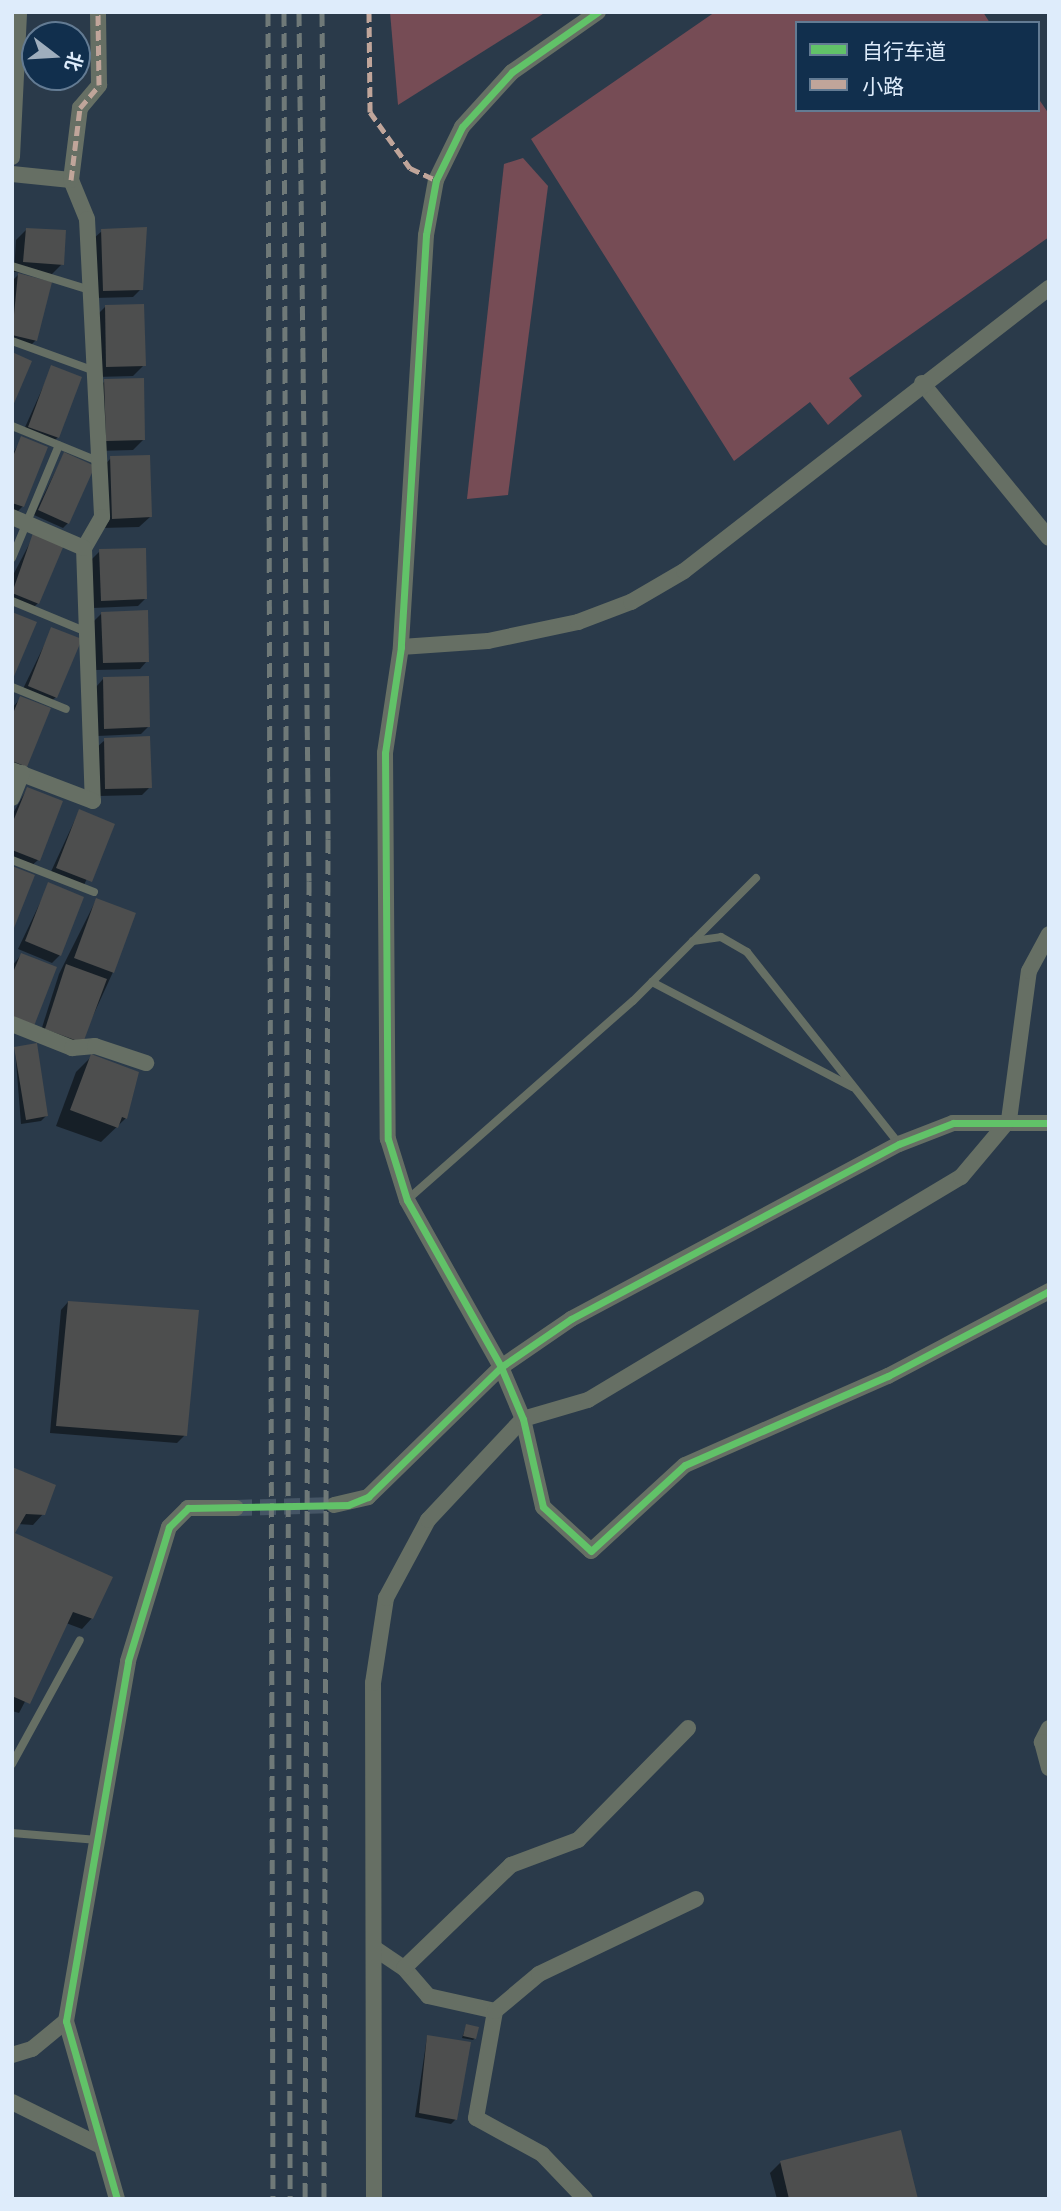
<!DOCTYPE html>
<html>
<head>
<meta charset="utf-8">
<style>
  body { margin:0 }
  #map { position:relative; width:1061px; height:2211px; overflow:hidden; background:#2a3a4a; font-family:Manrope,"Noto Sans SC",sans-serif }
  div>[style] { position:absolute }
  [style*='--x'] { left:calc(var(--x)*1px); top:calc(var(--y)*1px); width:calc(var(--w)*1px); rotate:calc(var(--a)*1deg) }
  .green>* { inset:0; background:#764c55 }
  .shadow>* { inset:0; background:#0007 }
  .building>* { inset:0; background:#4d4e4e }
  .minor-tunnel>* { height:16px; margin-top:-8px; transform-origin:0; background:repeating-linear-gradient(90deg,#455565 0 16px,transparent 0 24px) }
  .service>* { height:8px; margin:-4px; padding:0 4px; transform-origin:4px; border-radius:4px; background:#666f64 }
  .minor>* { height:16px; margin:-8px; padding:0 8px; transform-origin:8px; border-radius:8px; background:#666f64 }
  .rail>* { height:5px; margin-top:-2.5px; transform-origin:0; background:repeating-linear-gradient(90deg,#6f7978 0 14px,transparent 0 21px) }
  .quiet>* { height:5px; margin-top:-2.5px; transform-origin:0; background:repeating-linear-gradient(90deg,#c0a59a 0 10px,transparent 0 15px) }
  .cycleway>* { height:7px; margin:-3.5px; padding:0 3.5px; transform-origin:3.5px; border-radius:3.5px; background:#61c268 }
  span { translate:-50% -50%; white-space:nowrap; text-align:center; line-height:1.15; -webkit-text-stroke:5px #112f4d; paint-order:stroke }
  .frame { position:absolute; inset:0; border:14px solid #deecfb; pointer-events:none }
  .legend { position:absolute; left:795px; top:21px; width:245px; height:91px; box-sizing:border-box; background:#112f4d; border:2px solid #637b93; margin:0; padding:9px 12px; list-style:none; font-size:21px; color:#deecfb }
  .legend li { display:flex; align-items:center; gap:14px; height:35px }
  .legend b { width:35px; border:2px solid #637b93 }
  .north { position:absolute; left:21px; top:21px; width:70px; height:70px; box-sizing:border-box; background:#112f4d; border:2px solid #637b93; border-radius:50%; rotate:107deg; font-size:19px; font-weight:700; line-height:28px; text-align:center; color:#deecfb }
  .north::after { content:''; display:block; margin:auto; width:24px; height:32px; background:#9faebd; clip-path:polygon(50% 0,100% 100%,50% 72%,0 100%) }
</style>
</head>
<body>
<div id="map">
  <div class="green">
    <i style="clip-path:polygon(390px 12px,546px 12px,398px 105px)"></i>
    <i style="clip-path:polygon(715px 12px,983px 12px,990px 23px,797px 23px,797px 110px,1038px 110px,1038px 98px,1049px 114px,1049px 237px,849px 378px,862px 396px,828px 425px,810px 402px,734px 461px,531px 139px)"></i>
    <i style="clip-path:polygon(523px 158px,548px 186px,508px 495px,467px 499px,504px 164px)"></i>
  </div>
  <div class="shadow">
    <i style="clip-path:polygon(27px 229px,62px 264px,52px 274px,14px 272px,16px 240px)"></i>
    <i style="clip-path:polygon(102px 231px,141px 289px,133px 297px,95px 298px,94px 238px)"></i>
    <i style="clip-path:polygon(18px 275px,36px 340px,28px 348px,12px 344px,12px 281px)"></i>
    <i style="clip-path:polygon(105px 307px,144px 365px,133px 376px,96px 377px,95px 317px)"></i>
    <i style="clip-path:polygon(52px 367px,58px 437px,50px 445px,22px 434px)"></i>
    <i style="clip-path:polygon(105px 381px,144px 439px,133px 450px,96px 451px,95px 391px)"></i>
    <i style="clip-path:polygon(22px 438px,23px 506px,18px 511px,12px 509px,12px 455px)"></i>
    <i style="clip-path:polygon(64px 454px,68px 523px,63px 528px,34px 515px)"></i>
    <i style="clip-path:polygon(111px 458px,150px 517px,139px 527px,102px 528px,101px 469px)"></i>
    <i style="clip-path:polygon(34px 535px,38px 603px,30px 611px,12px 604px,12px 577px)"></i>
    <i style="clip-path:polygon(100px 551px,145px 599px,138px 606px,93px 608px,92px 559px)"></i>
    <i style="clip-path:polygon(102px 613px,147px 661px,140px 669px,95px 670px,94px 621px)"></i>
    <i style="clip-path:polygon(52px 629px,56px 697px,48px 704px,21px 693px)"></i>
    <i style="clip-path:polygon(103px 679px,149px 726px,141px 734px,97px 736px,96px 687px)"></i>
    <i style="clip-path:polygon(21px 698px,25px 766px,12px 771px,12px 708px)"></i>
    <i style="clip-path:polygon(105px 740px,150px 787px,142px 795px,98px 796px,97px 747px)"></i>
    <i style="clip-path:polygon(27px 789px,38px 860px,30px 867px,12px 860px,12px 815px)"></i>
    <i style="clip-path:polygon(79px 811px,113px 825px,82px 889px,49px 876px)"></i>
    <i style="clip-path:polygon(49px 884px,60px 955px,52px 963px,18px 949px)"></i>
    <i style="clip-path:polygon(96px 900px,113px 972px,81px 1042px,39px 1037px,59px 974px)"></i>
    <i style="clip-path:polygon(21px 955px,12px 1028px,12px 966px)"></i>
    <i style="clip-path:polygon(15px 1049px,46px 1116px,41px 1121px,21px 1124px)"></i>
    <i style="clip-path:polygon(92px 1056px,126px 1118px,101px 1142px,56px 1126px,76px 1072px)"></i>
    <i style="clip-path:polygon(68px 1302px,185px 1435px,177px 1443px,50px 1433px,61px 1310px)"></i>
    <i style="clip-path:polygon(12px 1469px,43px 1514px,33px 1525px,18px 1524px,13px 1534px,92px 1618px,82px 1629px,66px 1623px,19px 1713px,12px 1711px)"></i>
    <i style="clip-path:polygon(466px 2026px,475px 2038px,473px 2040px,462px 2038px)"></i>
    <i style="clip-path:polygon(427px 2037px,456px 2119px,451px 2124px,415px 2117px)"></i>
    <i style="clip-path:polygon(781px 2162px,915px 2199px,777px 2199px,770px 2173px)"></i>
  </div>
  <div class="building">
    <i style="clip-path:polygon(147px 227px,143px 290px,103px 291px,101px 229px)"></i>
    <i style="clip-path:polygon(26px 228px,66px 230px,64px 265px,23px 262px)"></i>
    <i style="clip-path:polygon(18px 273px,52px 282px,37px 341px,12px 335px)"></i>
    <i style="clip-path:polygon(144px 304px,146px 366px,106px 367px,105px 305px)"></i>
    <i style="clip-path:polygon(12px 352px,32px 361px,12px 408px)"></i>
    <i style="clip-path:polygon(51px 365px,82px 377px,59px 438px,28px 427px)"></i>
    <i style="clip-path:polygon(144px 378px,145px 440px,106px 441px,104px 379px)"></i>
    <i style="clip-path:polygon(21px 436px,48px 447px,24px 507px,12px 503px,12px 459px)"></i>
    <i style="clip-path:polygon(64px 452px,95px 466px,69px 524px,38px 510px)"></i>
    <i style="clip-path:polygon(150px 455px,152px 517px,112px 519px,110px 456px)"></i>
    <i style="clip-path:polygon(33px 533px,64px 545px,39px 604px,12px 593px)"></i>
    <i style="clip-path:polygon(146px 548px,147px 599px,101px 601px,99px 549px)"></i>
    <i style="clip-path:polygon(148px 610px,149px 662px,103px 663px,101px 612px)"></i>
    <i style="clip-path:polygon(12px 612px,37px 622px,12px 681px)"></i>
    <i style="clip-path:polygon(51px 627px,82px 639px,57px 698px,28px 686px)"></i>
    <i style="clip-path:polygon(149px 676px,150px 727px,104px 729px,103px 677px)"></i>
    <i style="clip-path:polygon(20px 696px,51px 708px,27px 767px,12px 761px,12px 716px)"></i>
    <i style="clip-path:polygon(150px 736px,152px 788px,105px 789px,104px 738px)"></i>
    <i style="clip-path:polygon(27px 787px,63px 801px,40px 861px,12px 850px,12px 824px)"></i>
    <i style="clip-path:polygon(79px 809px,115px 824px,92px 882px,56px 868px)"></i>
    <i style="clip-path:polygon(12px 866px,35px 875px,12px 933px)"></i>
    <i style="clip-path:polygon(48px 882px,84px 897px,61px 956px,25px 941px)"></i>
    <i style="clip-path:polygon(96px 898px,136px 913px,114px 973px,74px 958px)"></i>
    <i style="clip-path:polygon(21px 953px,57px 967px,34px 1026px,12px 1018px,12px 975px)"></i>
    <i style="clip-path:polygon(66px 964px,107px 979px,83px 1043px,45px 1029px)"></i>
    <i style="clip-path:polygon(37px 1043px,48px 1116px,26px 1120px,14px 1047px)"></i>
    <i style="clip-path:polygon(91px 1054px,139px 1072px,127px 1119px,122px 1117px,118px 1128px,70px 1110px)"></i>
    <i style="clip-path:polygon(68px 1301px,199px 1310px,187px 1436px,56px 1426px)"></i>
    <i style="clip-path:polygon(12px 1467px,56px 1485px,45px 1515px,26px 1514px,15px 1533px,113px 1577px,93px 1619px,73px 1612px,30px 1704px,12px 1696px)"></i>
    <i style="clip-path:polygon(466px 2024px,479px 2027px,476px 2039px,463px 2036px)"></i>
    <i style="clip-path:polygon(427px 2035px,471px 2042px,457px 2120px,419px 2113px)"></i>
    <i style="clip-path:polygon(901px 2130px,918px 2199px,789px 2199px,780px 2161px)"></i>
  </div>
  <div class="minor-tunnel">
    <i style="--x:236;--y:1508;--w:98;--a:-1.8"></i>
  </div>
  <div class="service">
    <i style="--x:12;--y:266;--w:82;--a:17.1"></i>
    <i style="--x:12;--y:341;--w:88;--a:19.9"></i>
    <i style="--x:12;--y:426;--w:95;--a:22.2"></i>
    <i style="--x:12;--y:558;--w:122;--a:-67.4"></i>
    <i style="--x:12;--y:601;--w:81;--a:22.5"></i>
    <i style="--x:12;--y:687;--w:58;--a:22.2"></i>
    <i style="--x:12;--y:860;--w:88;--a:21.3"></i>
    <i style="--x:693;--y:941;--w:28;--a:-8"></i>
    <i style="--x:721;--y:937;--w:30;--a:30"></i>
    <i style="--x:747;--y:952;--w:245;--a:51.6"></i>
    <i style="--x:652;--y:982;--w:226;--a:27.7"></i>
    <i style="--x:407;--y:1200;--w:301;--a:-41.4"></i>
    <i style="--x:633;--y:1001;--w:174;--a:-45"></i>
    <i style="--x:12;--y:1764;--w:141;--a:-61.3"></i>
    <i style="--x:12;--y:1833;--w:86;--a:4.7"></i>
  </div>
  <div class="minor">
    <i style="--x:598;--y:12;--w:105;--a:145.1"></i>
    <i style="--x:512;--y:72;--w:74;--a:132.3"></i>
    <i style="--x:462;--y:127;--w:59;--a:116.1"></i>
    <i style="--x:436;--y:180;--w:56;--a:100.3"></i>
    <i style="--x:426;--y:235;--w:413;--a:93.5"></i>
    <i style="--x:401;--y:647;--w:107;--a:98.6"></i>
    <i style="--x:385;--y:753;--w:386;--a:89.6"></i>
    <i style="--x:388;--y:1139;--w:64;--a:72.7"></i>
    <i style="--x:407;--y:1200;--w:192;--a:60.6"></i>
    <i style="--x:501;--y:1367;--w:56;--a:67.1"></i>
    <i style="--x:523;--y:1419;--w:90;--a:77.2"></i>
    <i style="--x:543;--y:1507;--w:65;--a:42.5"></i>
    <i style="--x:591;--y:1551;--w:127;--a:-42.5"></i>
    <i style="--x:685;--y:1465;--w:222;--a:-23.7"></i>
    <i style="--x:888;--y:1376;--w:182;--a:-27.8"></i>
    <i style="--x:12;--y:157;--w:145;--a:-87.2"></i>
    <i style="--x:12;--y:174;--w:59;--a:5.8"></i>
    <i style="--x:71;--y:180;--w:42;--a:67.7"></i>
    <i style="--x:87;--y:219;--w:298;--a:87.1"></i>
    <i style="--x:102;--y:517;--w:36;--a:120"></i>
    <i style="--x:84;--y:548;--w:253;--a:88"></i>
    <i style="--x:93;--y:801;--w:87;--a:-159.1"></i>
    <i style="--x:71;--y:180;--w:73;--a:-82.9"></i>
    <i style="--x:80;--y:108;--w:30;--a:-50"></i>
    <i style="--x:99;--y:85;--w:73;--a:-90.8"></i>
    <i style="--x:922;--y:383;--w:200;--a:50.7"></i>
    <i style="--x:12;--y:517;--w:78;--a:23.3"></i>
    <i style="--x:401;--y:647;--w:87;--a:-3.9"></i>
    <i style="--x:488;--y:641;--w:92;--a:-11.9"></i>
    <i style="--x:578;--y:622;--w:57;--a:-20.7"></i>
    <i style="--x:631;--y:602;--w:61;--a:-30.3"></i>
    <i style="--x:684;--y:571;--w:462;--a:-37.8"></i>
    <i style="--x:12;--y:798;--w:27;--a:-68"></i>
    <i style="--x:12;--y:1024;--w:65;--a:21.8"></i>
    <i style="--x:72;--y:1048;--w:23;--a:-5"></i>
    <i style="--x:95;--y:1046;--w:54;--a:18.4"></i>
    <i style="--x:334;--y:1505;--w:35;--a:-13"></i>
    <i style="--x:368;--y:1497;--w:186;--a:-44.3"></i>
    <i style="--x:501;--y:1367;--w:85;--a:-34.4"></i>
    <i style="--x:571;--y:1319;--w:372;--a:-28.1"></i>
    <i style="--x:899;--y:1144;--w:58;--a:-21.3"></i>
    <i style="--x:953;--y:1123;--w:96;--a:0"></i>
    <i style="--x:1049;--y:1728;--w:16;--a:117"></i>
    <i style="--x:1042;--y:1742;--w:27;--a:75"></i>
    <i style="--x:374;--y:1948;--w:36;--a:34"></i>
    <i style="--x:404;--y:1968;--w:37;--a:49"></i>
    <i style="--x:428;--y:1996;--w:69;--a:12.6"></i>
    <i style="--x:404;--y:1968;--w:149;--a:-43.9"></i>
    <i style="--x:511;--y:1865;--w:72;--a:-20.5"></i>
    <i style="--x:578;--y:1840;--w:157;--a:-45.5"></i>
    <i style="--x:12;--y:2055;--w:21;--a:-17"></i>
    <i style="--x:32;--y:2049;--w:44;--a:-39.5"></i>
    <i style="--x:12;--y:2102;--w:97;--a:26.3"></i>
    <i style="--x:117;--y:2199;--w:185;--a:-106"></i>
    <i style="--x:66;--y:2021;--w:365;--a:-80.2"></i>
    <i style="--x:128;--y:1661;--w:140;--a:-73"></i>
    <i style="--x:169;--y:1527;--w:27;--a:-45"></i>
    <i style="--x:188;--y:1508;--w:48;--a:0"></i>
    <i style="--x:374;--y:2199;--w:516;--a:-90.11"></i>
    <i style="--x:373;--y:1683;--w:86;--a:-81.3"></i>
    <i style="--x:386;--y:1598;--w:89;--a:-61.7"></i>
    <i style="--x:428;--y:1520;--w:139;--a:-46.8"></i>
    <i style="--x:523;--y:1419;--w:68;--a:-16.3"></i>
    <i style="--x:588;--y:1400;--w:435;--a:-30.9"></i>
    <i style="--x:961;--y:1177;--w:75;--a:-49.9"></i>
    <i style="--x:1009;--y:1120;--w:150;--a:-82.4"></i>
    <i style="--x:1029;--y:971;--w:42;--a:-61.6"></i>
    <i style="--x:585;--y:2199;--w:62;--a:-133.7"></i>
    <i style="--x:542;--y:2154;--w:75;--a:-151.4"></i>
    <i style="--x:476;--y:2118;--w:109;--a:-79.9"></i>
    <i style="--x:495;--y:2011;--w:57;--a:-40.1"></i>
    <i style="--x:539;--y:1974;--w:174;--a:-25.5"></i>
  </div>
  <div class="rail">
    <i style="--x:268;--y:12;--w:2187;--a:89.87"></i>
    <i style="--x:284;--y:12;--w:2187;--a:89.84"></i>
    <i style="--x:299;--y:12;--w:869;--a:89.34"></i>
    <i style="--x:309;--y:881;--w:1318;--a:90.17"></i>
    <i style="--x:322;--y:12;--w:827;--a:89.58"></i>
    <i style="--x:328;--y:839;--w:1360;--a:90.17"></i>
  </div>
  <div class="quiet">
    <i style="--x:369;--y:12;--w:100;--a:89.4"></i>
    <i style="--x:370;--y:112;--w:69;--a:54.5"></i>
    <i style="--x:410;--y:168;--w:29;--a:25"></i>
    <i style="--x:71;--y:180;--w:73;--a:-82.9"></i>
    <i style="--x:80;--y:108;--w:30;--a:-50"></i>
    <i style="--x:99;--y:85;--w:73;--a:-90.8"></i>
  </div>
  <div class="cycleway">
    <i style="--x:598;--y:12;--w:105;--a:145.1"></i>
    <i style="--x:512;--y:72;--w:74;--a:132.3"></i>
    <i style="--x:462;--y:127;--w:59;--a:116.1"></i>
    <i style="--x:436;--y:180;--w:56;--a:100.3"></i>
    <i style="--x:426;--y:235;--w:413;--a:93.5"></i>
    <i style="--x:401;--y:647;--w:107;--a:98.6"></i>
    <i style="--x:385;--y:753;--w:386;--a:89.6"></i>
    <i style="--x:388;--y:1139;--w:64;--a:72.7"></i>
    <i style="--x:407;--y:1200;--w:192;--a:60.6"></i>
    <i style="--x:501;--y:1367;--w:56;--a:67.1"></i>
    <i style="--x:523;--y:1419;--w:90;--a:77.2"></i>
    <i style="--x:543;--y:1507;--w:65;--a:42.5"></i>
    <i style="--x:591;--y:1551;--w:127;--a:-42.5"></i>
    <i style="--x:685;--y:1465;--w:222;--a:-23.7"></i>
    <i style="--x:888;--y:1376;--w:182;--a:-27.8"></i>
    <i style="--x:117;--y:2199;--w:185;--a:-106"></i>
    <i style="--x:66;--y:2021;--w:365;--a:-80.2"></i>
    <i style="--x:128;--y:1661;--w:140;--a:-73"></i>
    <i style="--x:169;--y:1527;--w:27;--a:-45"></i>
    <i style="--x:188;--y:1508;--w:160;--a:-1.1"></i>
    <i style="--x:348;--y:1505;--w:22;--a:-22"></i>
    <i style="--x:368;--y:1497;--w:186;--a:-44.3"></i>
    <i style="--x:501;--y:1367;--w:85;--a:-34.4"></i>
    <i style="--x:571;--y:1319;--w:372;--a:-28.1"></i>
    <i style="--x:899;--y:1144;--w:58;--a:-21.3"></i>
    <i style="--x:953;--y:1123;--w:96;--a:0"></i>
  </div>
  <div class="frame"></div>
  <ul class="legend">
  <li><b style="height:9px;background:#61c268"></b>自行车道</li>
  <li><b style="height:9px;background:#c0a59a"></b>小路</li>
  </ul>
  <div class="north">北</div>
</div>
</body>
</html>
